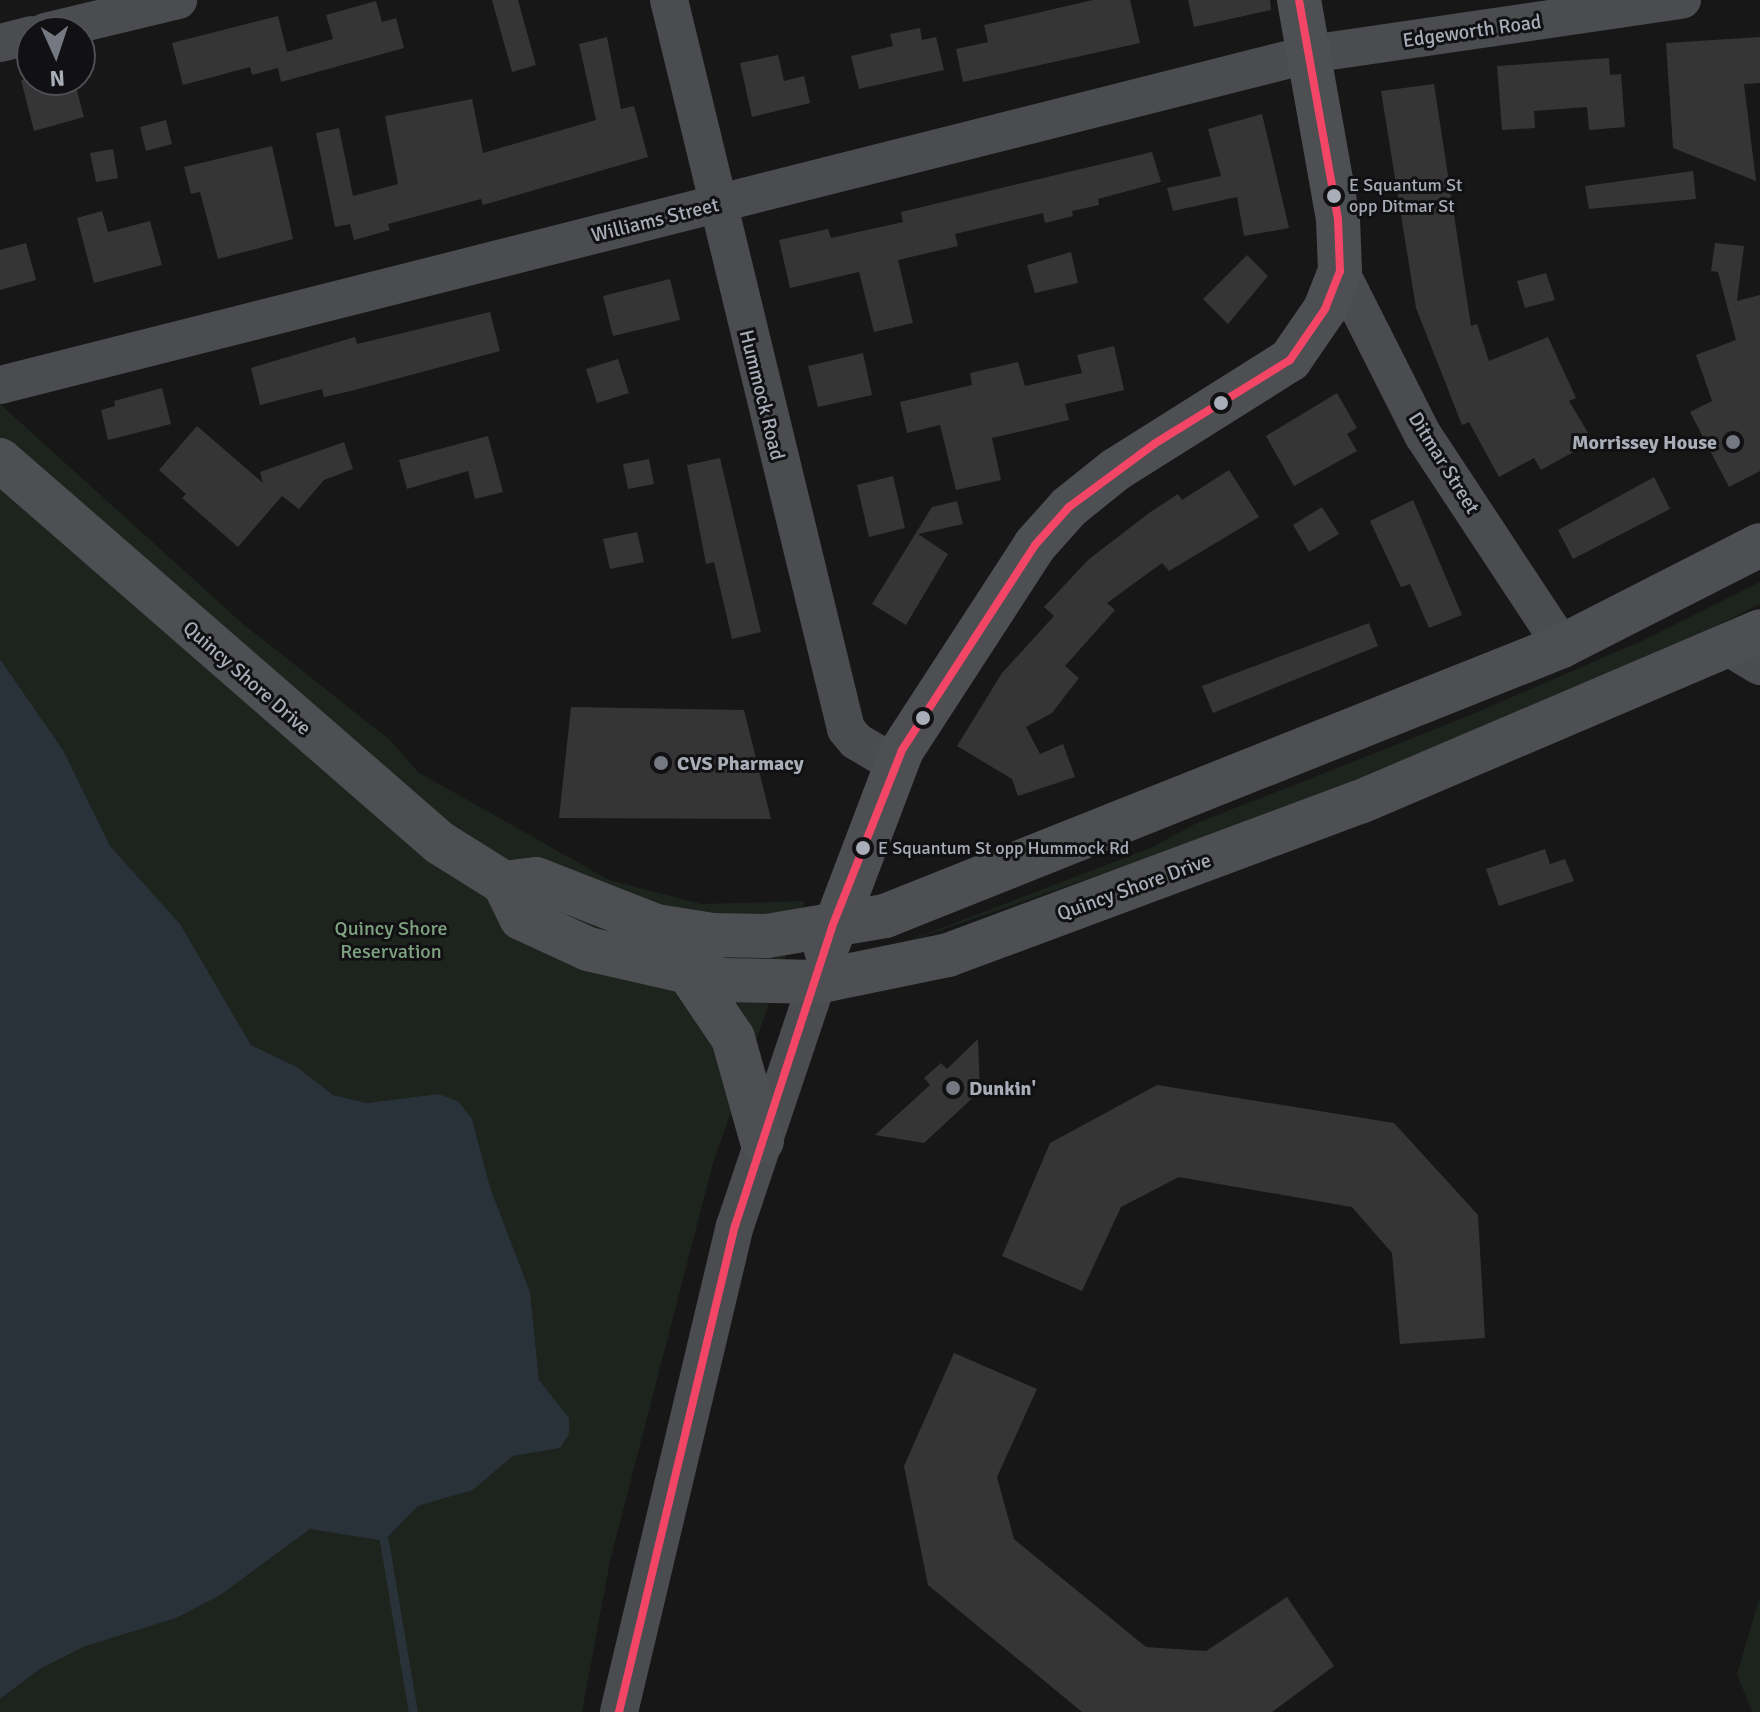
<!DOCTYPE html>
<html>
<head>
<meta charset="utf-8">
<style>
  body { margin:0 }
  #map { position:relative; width:1760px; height:1712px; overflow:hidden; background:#171717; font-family:Signika,sans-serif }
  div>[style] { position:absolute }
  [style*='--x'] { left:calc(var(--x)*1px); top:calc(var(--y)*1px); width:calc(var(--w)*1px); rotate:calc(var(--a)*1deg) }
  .green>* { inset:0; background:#1d241e }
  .water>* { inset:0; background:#2a3239 }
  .stream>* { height:9px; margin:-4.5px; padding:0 4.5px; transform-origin:4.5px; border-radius:4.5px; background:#2a3239 }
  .building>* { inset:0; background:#353536 }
  .minor>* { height:38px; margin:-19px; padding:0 19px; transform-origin:19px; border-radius:19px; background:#4b4c50 }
  .major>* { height:44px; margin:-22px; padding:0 22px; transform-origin:22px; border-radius:22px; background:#4d4f52 }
  .bus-1>* { height:8px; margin:-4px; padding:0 4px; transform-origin:4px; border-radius:4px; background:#f34667 }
  .dots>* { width:22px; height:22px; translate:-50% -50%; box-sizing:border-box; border:4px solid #111113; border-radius:50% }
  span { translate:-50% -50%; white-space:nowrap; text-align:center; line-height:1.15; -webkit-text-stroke:6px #111113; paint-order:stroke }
  .bus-label { font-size:18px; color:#a8adb8 }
  .left { translate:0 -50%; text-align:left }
  .street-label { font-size:20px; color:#a8adb8 }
  .poi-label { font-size:20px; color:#a8adb8; font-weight:700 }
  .right { translate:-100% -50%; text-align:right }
  .park-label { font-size:20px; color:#7fa381 }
  .north { position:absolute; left:16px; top:16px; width:80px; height:80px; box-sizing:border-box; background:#111113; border:2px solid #4d4f55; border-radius:50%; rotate:177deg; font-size:22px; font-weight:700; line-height:32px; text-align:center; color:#a8adb8 }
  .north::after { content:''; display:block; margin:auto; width:28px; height:36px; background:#757880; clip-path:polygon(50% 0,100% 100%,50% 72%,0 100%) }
</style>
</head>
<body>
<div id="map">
  <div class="green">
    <i style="clip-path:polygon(0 404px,243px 624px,389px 739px,418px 772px,609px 880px,701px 904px,805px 901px,713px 1163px,610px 1561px,582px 1712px,0 1712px,0 1699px,40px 1669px,83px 1647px,176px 1618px,219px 1596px,310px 1529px,384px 1541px,418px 1506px,473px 1490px,513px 1456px,560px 1448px,568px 1418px,539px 1380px,530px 1292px,490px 1187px,472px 1119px,459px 1102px,422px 1097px,367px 1103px,333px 1095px,297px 1067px,251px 1045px,180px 924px,110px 846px,63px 750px,0 659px)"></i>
    <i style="clip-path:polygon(1760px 582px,1760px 604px,1653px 658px,1280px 812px,892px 947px,1151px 848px,1195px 824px,1461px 719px,1644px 640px)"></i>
    <i style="clip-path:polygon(1760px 1596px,1760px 1712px,1752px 1712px,1737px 1674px)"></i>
  </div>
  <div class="water">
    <i style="clip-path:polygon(0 659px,63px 750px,110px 846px,180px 924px,251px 1045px,297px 1067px,333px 1095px,367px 1103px,439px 1094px,459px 1102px,472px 1119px,490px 1187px,530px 1292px,539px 1380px,569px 1418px,569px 1434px,560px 1448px,513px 1456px,473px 1490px,418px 1506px,384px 1541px,310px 1529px,219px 1596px,176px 1618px,83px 1647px,40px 1669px,0 1699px)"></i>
  </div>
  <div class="stream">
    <i style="--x:384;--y:1541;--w:173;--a:80.4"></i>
  </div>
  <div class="building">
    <i style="clip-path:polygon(492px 0,518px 0,536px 65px,512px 72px)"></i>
    <i style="clip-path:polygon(1093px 0,1130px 0,1140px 43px,963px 82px,956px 49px,988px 42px,984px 25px)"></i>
    <i style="clip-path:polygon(1188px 0,1270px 0,1271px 10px,1194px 27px)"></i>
    <i style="clip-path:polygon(376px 1px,382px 22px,396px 18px,404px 48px,281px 82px,278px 68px,252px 75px,250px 67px,183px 85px,172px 43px,278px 16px,287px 52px,333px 39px,326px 15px)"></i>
    <i style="clip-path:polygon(920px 28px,922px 40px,936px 37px,944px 70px,859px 89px,851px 56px,893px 46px,890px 34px)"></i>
    <i style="clip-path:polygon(607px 37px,621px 109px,634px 106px,648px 157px,483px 205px,481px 199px,388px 224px,390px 230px,354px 240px,350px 224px,335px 227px,316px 133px,339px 128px,353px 196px,398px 184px,385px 116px,472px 99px,483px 153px,596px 120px,579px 44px)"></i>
    <i style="clip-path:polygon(1760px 37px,1760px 83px,1744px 84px,1756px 181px,1673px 148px,1666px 43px)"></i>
    <i style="clip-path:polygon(778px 55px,784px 81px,804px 76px,810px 103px,752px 117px,740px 63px)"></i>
    <i style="clip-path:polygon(1609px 58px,1610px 75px,1621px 74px,1625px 127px,1589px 130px,1587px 107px,1534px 111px,1535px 128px,1502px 130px,1497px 66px)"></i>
    <i style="clip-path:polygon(21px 80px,74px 80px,84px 117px,34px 131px)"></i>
    <i style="clip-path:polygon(1434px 84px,1471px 326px,1477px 324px,1489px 361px,1548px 337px,1576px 398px,1569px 401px,1593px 441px,1541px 470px,1534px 458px,1499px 477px,1469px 422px,1462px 425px,1416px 308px,1381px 91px)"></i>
    <i style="clip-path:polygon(1262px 114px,1289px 228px,1244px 236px,1237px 197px,1173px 211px,1167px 188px,1221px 176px,1208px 129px)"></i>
    <i style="clip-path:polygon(166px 120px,172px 144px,146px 151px,140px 127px)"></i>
    <i style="clip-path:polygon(272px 146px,293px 239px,218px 259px,200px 192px,191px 194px,184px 167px)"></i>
    <i style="clip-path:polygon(113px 149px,118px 178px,96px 182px,90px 153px)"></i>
    <i style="clip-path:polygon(1152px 152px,1161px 182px,1098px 199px,1099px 205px,1072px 211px,1073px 216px,1045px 223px,1043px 213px,955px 234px,958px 246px,898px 260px,913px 323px,874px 332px,859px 272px,790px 288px,779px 240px,828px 229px,831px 238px,903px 222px,901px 212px)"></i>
    <i style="clip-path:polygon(1693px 171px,1696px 199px,1589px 209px,1585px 186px)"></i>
    <i style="clip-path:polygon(102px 211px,108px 232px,150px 221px,162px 265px,94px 283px,77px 218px)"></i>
    <i style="clip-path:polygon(26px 243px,36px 280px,0 290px,0 250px)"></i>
    <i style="clip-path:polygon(1715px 243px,1744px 246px,1737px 301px,1760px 295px,1760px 471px,1729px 487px,1690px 412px,1712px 401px,1696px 355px,1736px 340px,1718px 272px,1711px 271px)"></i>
    <i style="clip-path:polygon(1071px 252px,1078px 283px,1035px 293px,1027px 265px)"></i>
    <i style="clip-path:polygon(1247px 255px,1268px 276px,1228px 324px,1203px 299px)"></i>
    <i style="clip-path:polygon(1546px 273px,1555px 300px,1525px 308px,1517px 281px)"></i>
    <i style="clip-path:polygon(670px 279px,680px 320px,613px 336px,603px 296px)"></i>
    <i style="clip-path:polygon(490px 312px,500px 351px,351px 391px,324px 397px,322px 389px,260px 405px,251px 368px,355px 337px,357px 344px)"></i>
    <i style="clip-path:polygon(1114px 346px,1124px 390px,1065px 404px,1069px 420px,992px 438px,1001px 480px,956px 490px,940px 425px,907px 433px,900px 402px,972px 385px,970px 373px,1018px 362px,1025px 386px,1082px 373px,1077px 355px)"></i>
    <i style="clip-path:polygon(863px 353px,872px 395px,818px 407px,808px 366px)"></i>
    <i style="clip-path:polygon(618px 359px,629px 393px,597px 403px,586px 369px)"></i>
    <i style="clip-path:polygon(162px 388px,171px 424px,108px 440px,101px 410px,115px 406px,114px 401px)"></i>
    <i style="clip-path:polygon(1337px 393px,1357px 428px,1347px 434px,1357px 451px,1294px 486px,1266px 436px)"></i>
    <i style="clip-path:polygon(197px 426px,263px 483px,260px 472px,344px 442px,353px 469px,324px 480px,299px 509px,282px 496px,238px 547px,182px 498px,186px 494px,159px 470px)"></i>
    <i style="clip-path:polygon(488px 436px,503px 492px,475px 499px,468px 471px,407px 489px,399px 460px)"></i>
    <i style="clip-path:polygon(720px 458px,761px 632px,732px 639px,714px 562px,706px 564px,687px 465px)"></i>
    <i style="clip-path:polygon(649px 459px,654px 484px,628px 489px,623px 464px)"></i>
    <i style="clip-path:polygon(1229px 470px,1259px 517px,1169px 571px,1162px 563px,1107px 603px,1115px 610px,1065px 666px,1079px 678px,1052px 713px,1026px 727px,1040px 754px,1063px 744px,1075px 777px,1018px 796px,1012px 779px,957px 746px,1002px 673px,1054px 616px,1044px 607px,1088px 560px,1149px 513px,1178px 494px,1182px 500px)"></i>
    <i style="clip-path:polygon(893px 476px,905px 528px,869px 537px,857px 485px)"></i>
    <i style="clip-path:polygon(1654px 477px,1670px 509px,1573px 559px,1558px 530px)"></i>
    <i style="clip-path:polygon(1413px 500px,1462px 615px,1429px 628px,1410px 584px,1401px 587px,1370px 521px)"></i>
    <i style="clip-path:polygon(957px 501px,963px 524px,918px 534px,948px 554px,906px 625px,872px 604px,932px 507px)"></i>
    <i style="clip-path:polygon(1322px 507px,1339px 534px,1309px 552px,1293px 525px)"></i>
    <i style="clip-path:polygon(637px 532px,644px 562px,610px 569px,603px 539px)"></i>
    <i style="clip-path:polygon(1369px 623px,1378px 646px,1213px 713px,1202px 686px)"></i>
    <i style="clip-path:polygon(571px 707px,744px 710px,771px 819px,559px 818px)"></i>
    <i style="clip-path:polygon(1545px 849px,1550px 864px,1565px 859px,1574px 881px,1499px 906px,1486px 869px)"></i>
    <i style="clip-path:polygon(978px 1039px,980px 1091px,924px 1143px,875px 1135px,930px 1085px,924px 1078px,941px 1063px,947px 1069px)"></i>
    <i style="clip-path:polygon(1157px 1085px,1394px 1123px,1478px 1215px,1485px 1338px,1400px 1344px,1392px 1253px,1352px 1207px,1179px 1177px,1121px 1207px,1082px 1291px,1002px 1256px,1050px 1143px)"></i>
    <i style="clip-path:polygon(954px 1353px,1037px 1389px,997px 1477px,1014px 1539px,1146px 1647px,1206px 1651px,1287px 1597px,1334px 1666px,1272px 1712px,1082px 1712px,928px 1585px,904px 1466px)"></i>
  </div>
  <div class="minor">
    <i style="--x:669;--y:0;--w:750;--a:76.35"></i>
    <i style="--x:846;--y:729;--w:16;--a:50"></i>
    <i style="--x:856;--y:741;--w:45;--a:30.5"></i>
    <i style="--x:45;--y:32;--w:137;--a:-13.5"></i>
    <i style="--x:0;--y:43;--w:33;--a:-14"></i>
    <i style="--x:1340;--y:271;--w:184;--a:63.2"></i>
    <i style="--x:1423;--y:435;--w:253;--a:56.6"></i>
    <i style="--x:0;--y:385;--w:1351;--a:-14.18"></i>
    <i style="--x:1310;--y:54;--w:376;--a:-8.3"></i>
    <i style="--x:1728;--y:647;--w:37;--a:31"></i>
    <i style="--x:619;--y:1712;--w:500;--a:-76.6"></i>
    <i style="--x:735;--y:1226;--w:257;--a:-71.4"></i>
  </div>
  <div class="major">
    <i style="--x:0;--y:460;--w:583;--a:41.04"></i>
    <i style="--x:440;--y:843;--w:75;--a:32"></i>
    <i style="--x:504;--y:883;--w:39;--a:64"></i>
    <i style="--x:521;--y:918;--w:74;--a:24.8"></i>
    <i style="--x:588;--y:949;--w:139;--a:12.9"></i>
    <i style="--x:723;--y:980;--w:94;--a:1.2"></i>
    <i style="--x:817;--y:982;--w:134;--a:-11.6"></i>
    <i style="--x:948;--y:955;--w:439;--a:-20.4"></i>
    <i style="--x:1360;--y:802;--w:435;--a:-23.1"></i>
    <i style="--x:504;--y:883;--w:32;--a:-7"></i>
    <i style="--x:536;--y:879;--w:129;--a:21.4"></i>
    <i style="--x:656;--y:926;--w:57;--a:9.1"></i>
    <i style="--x:712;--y:935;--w:55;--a:1"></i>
    <i style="--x:767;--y:936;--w:120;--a:-9.6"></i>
    <i style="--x:885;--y:916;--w:729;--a:-21.74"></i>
    <i style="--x:1562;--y:646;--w:222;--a:-27"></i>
    <i style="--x:826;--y:950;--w:214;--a:-69.2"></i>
    <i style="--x:902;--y:750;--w:244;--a:-57"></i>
    <i style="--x:1035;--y:545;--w:51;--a:-48.2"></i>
    <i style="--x:1069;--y:507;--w:59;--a:-38.8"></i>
    <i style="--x:1115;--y:470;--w:207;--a:-32.2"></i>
    <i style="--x:1290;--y:360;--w:62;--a:-55.5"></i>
    <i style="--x:1325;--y:309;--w:41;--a:-68.5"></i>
    <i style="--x:1340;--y:271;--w:52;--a:-92.2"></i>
    <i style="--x:1338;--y:219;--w:222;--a:-100.1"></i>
    <i style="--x:691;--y:976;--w:75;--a:55.9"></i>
    <i style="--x:733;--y:1038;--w:107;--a:74.3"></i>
  </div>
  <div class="bus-1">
    <i style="--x:619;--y:1712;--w:500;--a:-76.6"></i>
    <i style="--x:735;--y:1226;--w:314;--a:-72"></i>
    <i style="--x:832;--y:927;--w:190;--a:-68.4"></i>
    <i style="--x:902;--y:750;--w:244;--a:-57"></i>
    <i style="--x:1035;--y:545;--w:51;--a:-48.2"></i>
    <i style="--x:1069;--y:507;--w:106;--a:-36.5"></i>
    <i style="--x:1154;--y:444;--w:160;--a:-31.7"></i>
    <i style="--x:1290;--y:360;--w:62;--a:-55.5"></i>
    <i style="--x:1325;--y:309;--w:41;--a:-68.5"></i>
    <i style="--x:1340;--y:271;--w:52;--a:-92.2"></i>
    <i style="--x:1338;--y:219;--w:222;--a:-100.1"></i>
  </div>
  <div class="dots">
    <i style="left:1334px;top:196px;background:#a8adb8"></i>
    <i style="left:1221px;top:403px;background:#a8adb8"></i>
    <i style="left:1733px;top:442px;background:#757880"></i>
    <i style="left:923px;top:718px;background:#a8adb8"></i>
    <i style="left:661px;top:763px;background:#757880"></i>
    <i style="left:863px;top:848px;background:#a8adb8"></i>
    <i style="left:953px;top:1088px;background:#757880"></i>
  </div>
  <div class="bus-label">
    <span class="left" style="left:1349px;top:196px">E Squantum St<br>opp Ditmar St</span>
    <span class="left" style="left:878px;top:848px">E Squantum St opp Hummock Rd</span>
  </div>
  <div class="street-label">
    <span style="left:1472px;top:31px;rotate:-8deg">Edgeworth Road</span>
    <span style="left:655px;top:220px;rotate:-14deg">Williams Street</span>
    <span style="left:762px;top:395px;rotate:76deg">Hummock Road</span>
    <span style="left:1444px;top:463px;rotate:58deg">Ditmar Street</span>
    <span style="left:247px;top:678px;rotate:41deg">Quincy Shore Drive</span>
    <span style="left:1134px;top:887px;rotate:-20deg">Quincy Shore Drive</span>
  </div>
  <div class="poi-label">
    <span class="right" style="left:1717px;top:442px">Morrissey House</span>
    <span class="left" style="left:677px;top:763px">CVS Pharmacy</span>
    <span class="left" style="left:969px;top:1088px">Dunkin'</span>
  </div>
  <div class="park-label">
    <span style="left:391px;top:940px">Quincy Shore<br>Reservation</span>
  </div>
  <div class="north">N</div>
</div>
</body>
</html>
